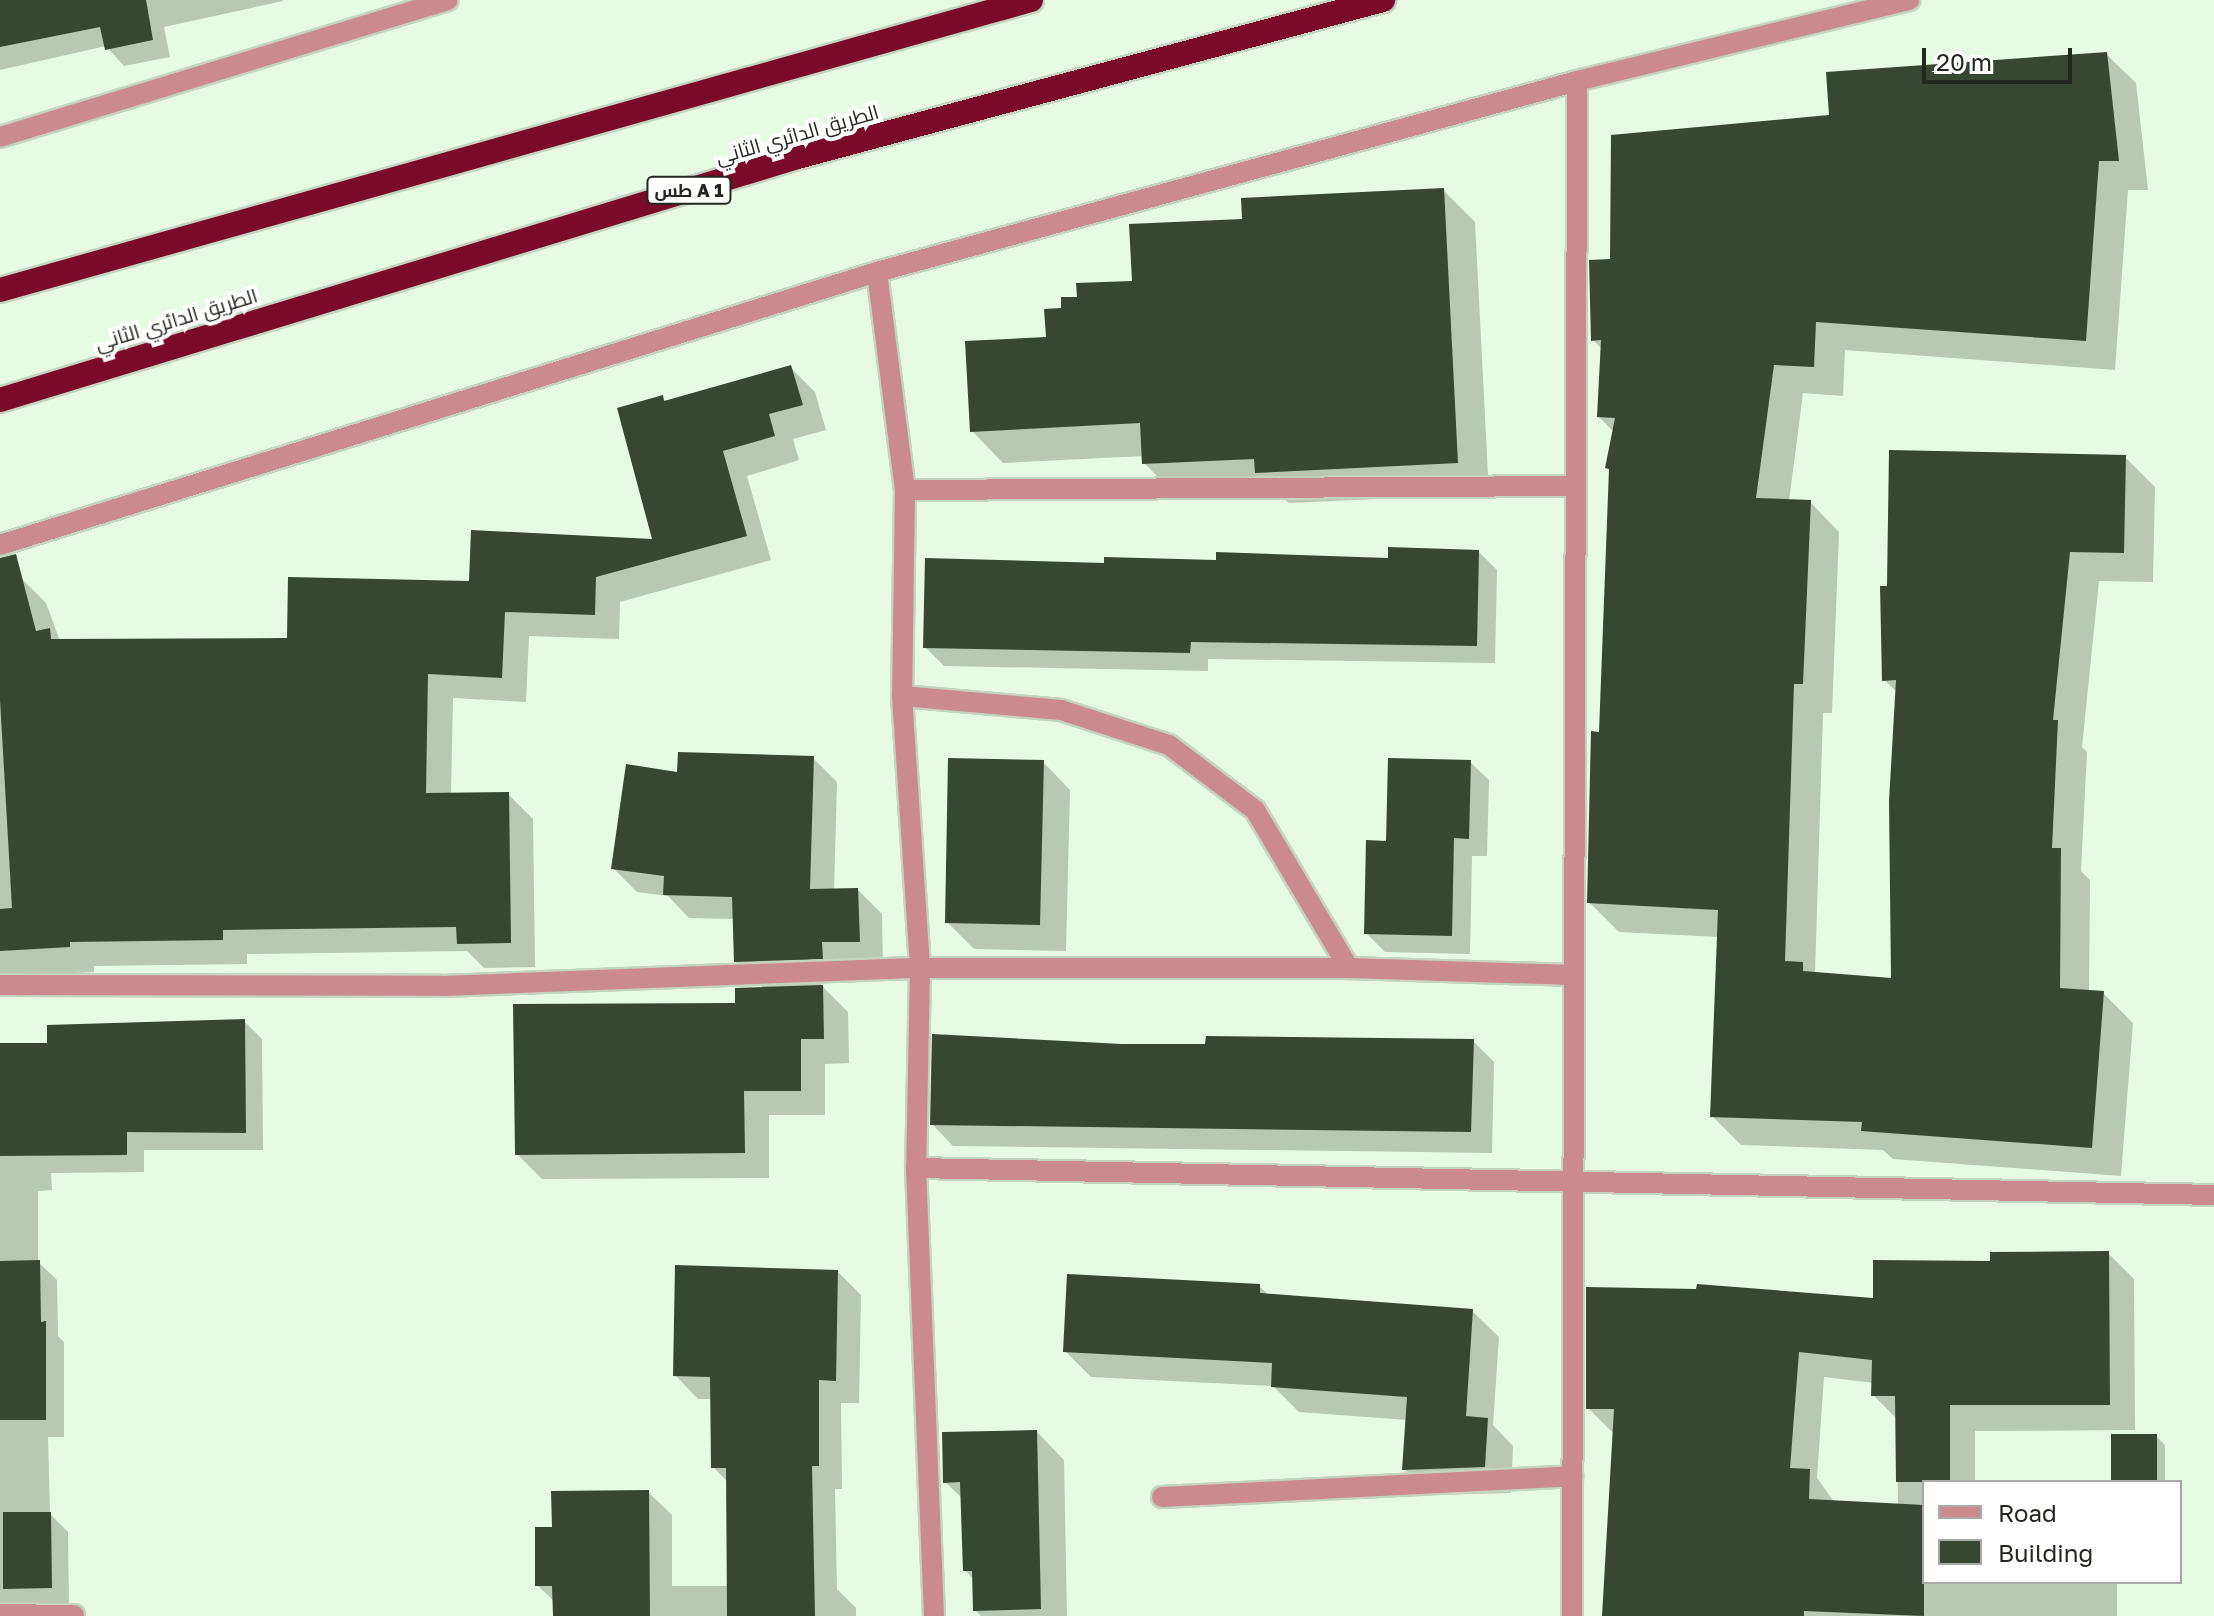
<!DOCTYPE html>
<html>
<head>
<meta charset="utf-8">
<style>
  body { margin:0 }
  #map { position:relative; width:2214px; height:1616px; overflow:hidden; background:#e7fae3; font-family:"Golos Text",Cairo,sans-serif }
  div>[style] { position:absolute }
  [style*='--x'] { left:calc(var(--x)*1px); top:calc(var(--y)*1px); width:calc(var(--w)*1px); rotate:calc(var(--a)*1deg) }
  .shadow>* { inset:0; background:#0003 }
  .building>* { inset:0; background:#384634 }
  .roads { filter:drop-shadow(2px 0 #c4d4c0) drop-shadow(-2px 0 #c4d4c0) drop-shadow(0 2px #c4d4c0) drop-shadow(0 -2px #c4d4c0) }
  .minor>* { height:20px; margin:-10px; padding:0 10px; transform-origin:10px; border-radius:10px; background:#cb8a90 }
  .highway>* { height:24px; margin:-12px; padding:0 12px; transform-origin:12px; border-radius:12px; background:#7b092a }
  span { translate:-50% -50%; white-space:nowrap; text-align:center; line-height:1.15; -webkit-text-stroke:8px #fff; paint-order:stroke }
  .shield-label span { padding:2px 6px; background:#fff; border:2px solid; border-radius:6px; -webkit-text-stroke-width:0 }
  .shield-label { font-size:18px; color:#222820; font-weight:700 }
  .street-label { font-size:20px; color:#222820 }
  .legend { position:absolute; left:1922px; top:1480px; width:260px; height:104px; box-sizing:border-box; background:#fff; border:2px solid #a7a9a6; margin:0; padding:10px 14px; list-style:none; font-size:24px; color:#222820 }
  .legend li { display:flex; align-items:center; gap:16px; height:40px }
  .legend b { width:40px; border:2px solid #a7a9a6 }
  .scale { position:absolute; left:1922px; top:48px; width:150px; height:36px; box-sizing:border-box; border:4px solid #222820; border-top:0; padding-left:10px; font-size:24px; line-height:28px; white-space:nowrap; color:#222820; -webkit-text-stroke:6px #fff; paint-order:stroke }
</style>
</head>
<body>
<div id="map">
  <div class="shadow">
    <i style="clip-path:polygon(0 0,282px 0,283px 1px,164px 27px,170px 57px,124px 66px,106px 46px,0 70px)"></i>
    <i style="clip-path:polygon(2106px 54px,2136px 83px,2148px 190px,2128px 190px,2115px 370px,1845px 350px,1843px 396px,1803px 393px,1789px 501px,1810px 502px,1839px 532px,1832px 713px,1823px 713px,1815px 974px,1893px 980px,1897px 692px,1884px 680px,1889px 588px,2125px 457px,2155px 487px,2153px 582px,2099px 581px,2082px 747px,2087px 752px,2081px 871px,2090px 880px,2089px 992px,2103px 993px,2133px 1023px,2121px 1176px,1893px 1159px,1883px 1150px,1741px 1145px,1712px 1116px,1719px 937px,1619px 932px,1589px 902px,1601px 734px,1611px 472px,1607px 468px,1614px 432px,1599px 417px,1602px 349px,1593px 340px,1612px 260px,1831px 117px)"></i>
    <i style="clip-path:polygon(1443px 190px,1475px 222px,1489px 494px,1289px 503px,1275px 490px,1176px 495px,1144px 463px,1144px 456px,1003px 463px,972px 431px,1048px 339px,1063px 310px,1079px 299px,1134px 283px,1244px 221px)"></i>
    <i style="clip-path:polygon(790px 367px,815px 392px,826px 430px,793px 439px,799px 460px,747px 476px,771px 560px,620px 602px,619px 639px,529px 636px,526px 702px,453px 698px,451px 794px,508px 794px,533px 819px,535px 967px,484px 968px,467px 951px,247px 954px,247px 964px,94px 966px,94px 972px,0 977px,0 584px,21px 578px,46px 603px,60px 641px,289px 640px,471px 584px,655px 541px,662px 398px,667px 402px)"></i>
    <i style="clip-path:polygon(1479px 552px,1497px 570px,1495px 663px,1208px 659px,1208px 671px,944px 666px,925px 647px,1106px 565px,1390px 560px)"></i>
    <i style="clip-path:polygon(813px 758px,837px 782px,834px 891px,858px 890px,882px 914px,883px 965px,846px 965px,846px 982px,819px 983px,848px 1012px,849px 1063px,825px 1064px,825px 1115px,769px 1115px,769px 1178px,542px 1179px,517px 1154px,764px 989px,736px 961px,735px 919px,689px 918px,668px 896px,637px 892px,613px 868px,679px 774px)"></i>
    <i style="clip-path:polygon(1043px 762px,1070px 790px,1066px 951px,974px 949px,947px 922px)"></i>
    <i style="clip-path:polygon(1470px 762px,1489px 780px,1487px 856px,1472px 856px,1470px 954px,1385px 952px,1366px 933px)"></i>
    <i style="clip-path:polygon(244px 1021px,262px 1039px,263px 1150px,144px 1150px,144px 1172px,51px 1173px,52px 1190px,38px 1191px,38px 1262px,57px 1280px,58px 1336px,64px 1342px,64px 1437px,48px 1437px,50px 1514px,68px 1532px,69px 1605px,0 1616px,0 1045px,49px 1045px)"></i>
    <i style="clip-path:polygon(1473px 1041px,1494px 1062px,1492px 1153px,953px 1146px,932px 1124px,1122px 1046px)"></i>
    <i style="clip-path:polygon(evenodd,2108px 1253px,2134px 1279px,2135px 1430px,1975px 1431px,1975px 1482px,1924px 1482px,1924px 1582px,2117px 1582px,2117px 1616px,1604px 1616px,1614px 1434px,1588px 1408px,1875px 1301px,1992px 1263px,2108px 1253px,1824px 1377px,1874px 1383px,1873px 1395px,1897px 1419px,1898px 1506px,1835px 1503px,1817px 1478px,1824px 1377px)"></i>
    <i style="clip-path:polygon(838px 1272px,861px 1295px,859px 1403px,841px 1403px,842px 1489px,835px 1489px,837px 1589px,856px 1608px,856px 1616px,555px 1616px,555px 1602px,537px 1585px,554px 1529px,648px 1492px,672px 1515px,672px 1586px,729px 1586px,728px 1482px,713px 1467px,712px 1399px,698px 1399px,675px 1375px)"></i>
    <i style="clip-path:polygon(1259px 1286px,1270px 1296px,1472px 1311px,1499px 1337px,1493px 1425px,1513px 1446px,1511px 1493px,1430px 1495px,1404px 1469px,1407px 1420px,1299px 1412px,1273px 1386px,1091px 1377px,1065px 1351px)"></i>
    <i style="clip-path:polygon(1037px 1432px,1064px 1460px,1067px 1616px,981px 1616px,975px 1610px,974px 1580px,965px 1570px,963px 1499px,945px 1482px)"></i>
    <i style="clip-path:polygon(2156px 1436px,2165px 1445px,2165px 1482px,2113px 1482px)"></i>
  </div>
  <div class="building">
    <i style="clip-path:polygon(0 0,146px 0,153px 40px,105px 50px,100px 27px,0 47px)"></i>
    <i style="clip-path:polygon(2107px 52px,2119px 161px,2099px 161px,2086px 341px,1816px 322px,1814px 367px,1774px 365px,1756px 498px,1811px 500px,1803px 684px,1794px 684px,1785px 961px,1803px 962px,1803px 971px,1891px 978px,1889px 801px,1896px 680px,1882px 681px,1880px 586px,1887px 586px,1889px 450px,2126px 455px,2124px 553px,2070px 552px,2053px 720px,2058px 720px,2052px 848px,2061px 848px,2060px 988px,2104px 991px,2092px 1148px,1861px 1131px,1862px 1122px,1710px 1117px,1718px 910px,1587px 903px,1591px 731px,1599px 732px,1609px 469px,1605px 468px,1615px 418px,1597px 417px,1601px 340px,1591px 341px,1589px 260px,1610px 259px,1611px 135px,1829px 115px,1826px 72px)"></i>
    <i style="clip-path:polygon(1444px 188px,1458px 463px,1255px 473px,1254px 459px,1142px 464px,1140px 423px,970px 432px,965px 341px,1046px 337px,1044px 309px,1061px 308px,1061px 297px,1077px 297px,1076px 283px,1132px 281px,1129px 224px,1242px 219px,1241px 198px)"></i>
    <i style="clip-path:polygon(791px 365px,803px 405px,769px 414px,775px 436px,723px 451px,747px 536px,596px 577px,595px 615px,505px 612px,502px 678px,428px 674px,426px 793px,509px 792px,511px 943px,457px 944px,456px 927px,223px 930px,223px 940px,70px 942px,70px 947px,0 951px,0 909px,12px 908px,0 700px,0 558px,16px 554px,36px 631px,50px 628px,51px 639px,287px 638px,288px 577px,469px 581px,471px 530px,652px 539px,617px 408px,663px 395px,664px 401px)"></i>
    <i style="clip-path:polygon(1388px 547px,1479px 550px,1477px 646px,1191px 642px,1190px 653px,923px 648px,925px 558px,1104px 563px,1104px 557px,1216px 560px,1216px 552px,1388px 558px)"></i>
    <i style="clip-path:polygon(678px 752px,814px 756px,810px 889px,858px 888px,860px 942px,822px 942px,823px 959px,734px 962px,732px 897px,663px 895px,664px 876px,611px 869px,626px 764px,677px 772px)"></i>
    <i style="clip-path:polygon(948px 758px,1044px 760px,1040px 925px,945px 923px)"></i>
    <i style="clip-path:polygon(1388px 758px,1471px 760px,1469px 839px,1454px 838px,1452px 936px,1364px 934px,1366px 840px,1386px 841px)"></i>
    <i style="clip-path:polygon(823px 985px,824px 1039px,801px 1039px,801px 1091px,744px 1091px,745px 1153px,515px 1155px,513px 1004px,735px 1003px,735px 988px)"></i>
    <i style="clip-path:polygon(245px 1019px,246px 1133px,127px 1132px,127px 1155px,0 1156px,0 1043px,47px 1043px,47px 1025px)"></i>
    <i style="clip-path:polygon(932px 1034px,1122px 1044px,1205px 1044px,1206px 1036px,1474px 1039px,1471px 1132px,930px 1125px)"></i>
    <i style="clip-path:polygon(2109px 1251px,2110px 1405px,1950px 1405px,1950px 1482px,1896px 1482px,1895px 1396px,1871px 1396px,1872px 1360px,1799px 1352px,1790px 1468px,1810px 1469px,1809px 1499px,1924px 1505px,1924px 1616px,1804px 1611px,1804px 1616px,1602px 1616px,1614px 1409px,1586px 1409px,1586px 1287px,1696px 1289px,1697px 1284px,1873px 1298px,1873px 1260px,1990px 1261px,1990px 1252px)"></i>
    <i style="clip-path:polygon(40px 1260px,41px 1322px,46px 1321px,46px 1420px,0 1420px,0 1261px)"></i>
    <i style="clip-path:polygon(675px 1265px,838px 1270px,836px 1381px,819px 1380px,819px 1466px,812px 1466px,815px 1616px,727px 1616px,726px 1468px,711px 1468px,710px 1377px,673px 1376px)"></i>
    <i style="clip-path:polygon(1067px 1274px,1260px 1284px,1260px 1293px,1473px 1309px,1466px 1416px,1488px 1418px,1485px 1467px,1402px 1470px,1407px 1397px,1271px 1387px,1272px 1363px,1063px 1352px)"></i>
    <i style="clip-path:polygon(1037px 1430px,1041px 1609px,973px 1611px,972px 1571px,963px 1571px,960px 1482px,943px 1483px,942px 1432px)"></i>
    <i style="clip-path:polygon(2111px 1434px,2157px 1434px,2157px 1482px,2111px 1482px)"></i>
    <i style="clip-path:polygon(649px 1490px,650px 1616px,553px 1616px,552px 1586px,535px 1586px,535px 1527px,552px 1527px,551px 1491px)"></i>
    <i style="clip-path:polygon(3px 1512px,51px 1512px,52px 1588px,3px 1589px)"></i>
  </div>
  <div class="roads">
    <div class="minor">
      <i style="--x:0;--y:137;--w:468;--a:-17"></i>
      <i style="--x:877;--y:272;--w:220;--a:82.7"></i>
      <i style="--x:905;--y:490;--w:206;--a:90.8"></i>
      <i style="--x:902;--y:696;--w:273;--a:86.2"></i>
      <i style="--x:920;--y:968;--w:200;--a:91.1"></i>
      <i style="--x:916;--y:1168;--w:448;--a:87.7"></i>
      <i style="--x:905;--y:490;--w:669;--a:-0.34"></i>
      <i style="--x:0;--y:545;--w:919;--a:-17.29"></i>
      <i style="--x:877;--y:272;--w:726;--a:-15.26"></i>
      <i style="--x:1577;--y:81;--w:342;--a:-13.7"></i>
      <i style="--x:902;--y:696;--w:160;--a:5"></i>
      <i style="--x:1061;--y:710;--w:114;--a:18"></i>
      <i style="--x:1169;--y:745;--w:108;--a:37.1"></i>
      <i style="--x:1255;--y:810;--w:184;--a:59.3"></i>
      <i style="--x:0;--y:985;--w:443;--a:0.1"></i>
      <i style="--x:443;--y:986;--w:477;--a:-2.2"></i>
      <i style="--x:920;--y:968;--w:429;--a:0"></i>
      <i style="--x:1349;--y:968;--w:224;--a:1.8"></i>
      <i style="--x:916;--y:1168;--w:1298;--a:1.19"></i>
      <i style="--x:1162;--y:1497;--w:411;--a:-2.9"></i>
      <i style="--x:0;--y:1614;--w:74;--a:0.8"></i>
      <i style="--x:1572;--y:1616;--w:1535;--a:-89.81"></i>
    </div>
    <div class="highway">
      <i style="--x:0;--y:290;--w:1071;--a:-15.71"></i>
      <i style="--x:0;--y:400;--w:830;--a:-16.95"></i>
      <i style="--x:794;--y:158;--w:610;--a:-15.02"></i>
    </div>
  </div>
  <div class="shield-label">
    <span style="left:689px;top:190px">طس A 1</span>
  </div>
  <div class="street-label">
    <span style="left:797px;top:134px;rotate:-16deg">الطريق الدائري الثاني</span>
    <span style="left:176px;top:319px;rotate:-17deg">الطريق الدائري الثاني</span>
  </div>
  <ul class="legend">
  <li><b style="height:10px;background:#cb8a90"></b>Road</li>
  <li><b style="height:22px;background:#384634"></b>Building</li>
  </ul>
  <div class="scale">20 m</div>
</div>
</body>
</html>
